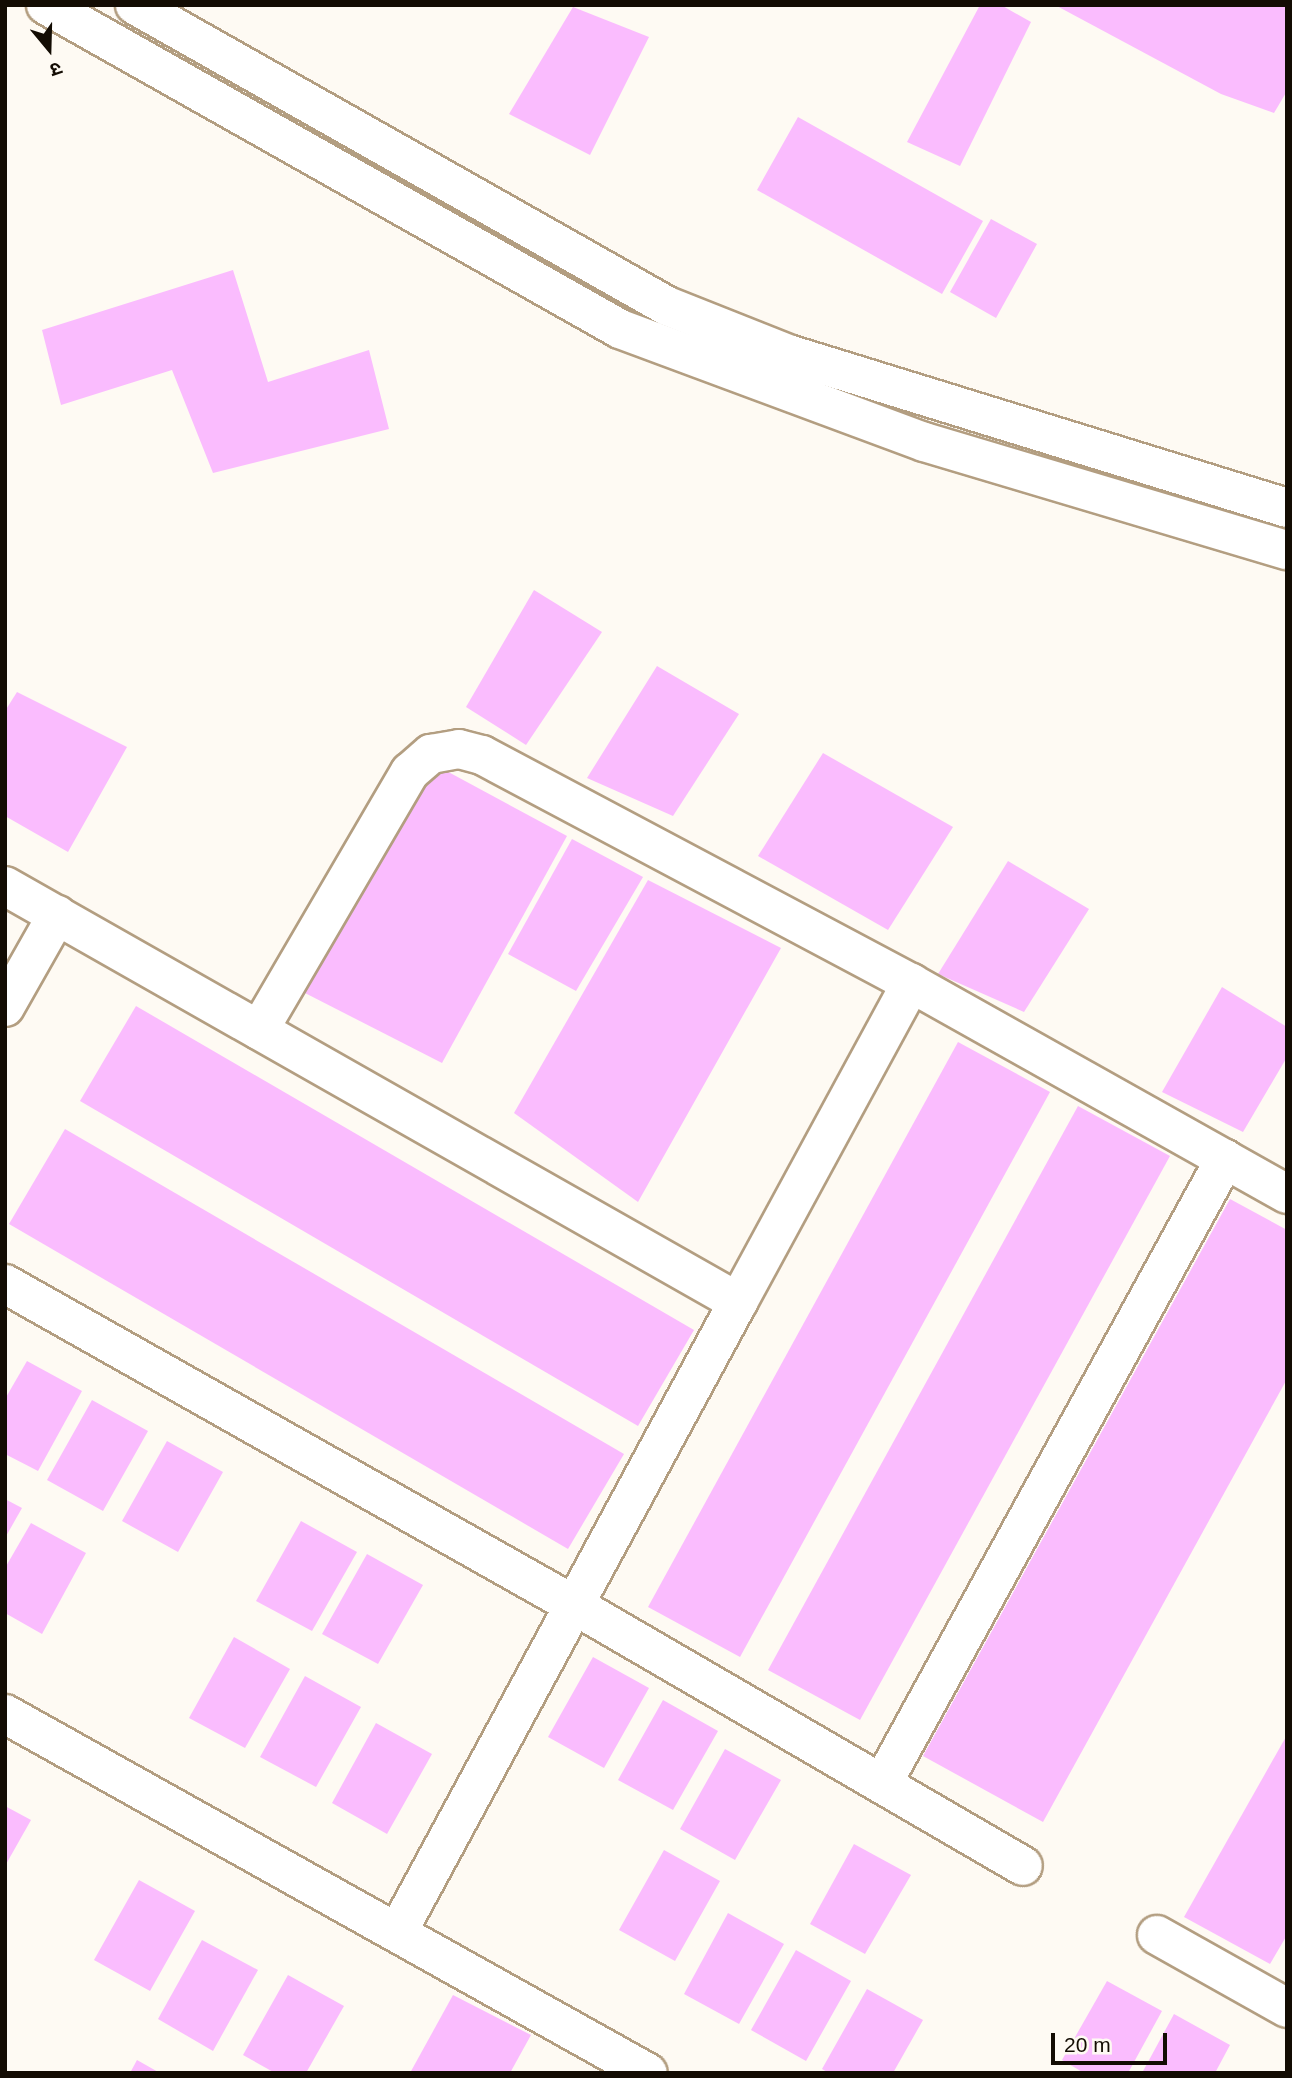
<!DOCTYPE html>
<html>
<head>
<meta charset="utf-8">
<style>
  body { margin:0 }
  #map { position:relative; width:1292px; height:2078px; overflow:hidden; background:#fefaf3; font-family:Arial,"Noto Sans Devanagari",sans-serif }
  div>[style] { position:absolute }
  [style*='--x'] { left:calc(var(--x)*1px); top:calc(var(--y)*1px); width:calc(var(--w)*1px); rotate:calc(var(--a)*1deg) }
  .building>* { inset:0; background:#fabcfe }
  .roads { filter:drop-shadow(2px 0 #b39e81) drop-shadow(-2px 0 #b39e81) drop-shadow(0 2px #b39e81) drop-shadow(0 -2px #b39e81) }
  .street>* { height:38px; margin:-19px; padding:0 19px; transform-origin:19px; border-radius:19px; background:#fff }
  span { translate:-50% -50%; white-space:nowrap; text-align:center; line-height:1.15; -webkit-text-stroke:7px #fefaf3; paint-order:stroke }
  .frame { position:absolute; inset:0; border:7px solid #130c03; pointer-events:none }
  .north { position:absolute; left:14px; top:14px; width:70px; height:70px; -webkit-text-stroke:5px #fefaf3; paint-order:stroke; rotate:161deg; font-size:19px; font-weight:700; line-height:28px; text-align:center; color:#130c03 }
  .north::after { content:''; display:block; margin:auto; width:24px; height:32px; background:#130c03; clip-path:polygon(50% 0,100% 100%,50% 72%,0 100%) }
  .scale { position:absolute; left:1051px; top:2033px; width:116px; height:32px; box-sizing:border-box; border:4px solid #130c03; border-top:0; padding-left:9px; font-size:21px; line-height:24px; white-space:nowrap; color:#130c03; -webkit-text-stroke:5px #fefaf3; paint-order:stroke }
</style>
</head>
<body>
<div id="map">
  <div class="building">
    <i style="clip-path:polygon(980px 5px,1001px 5px,1031px 22px,960px 166px,907px 142px)"></i>
    <i style="clip-path:polygon(1055px 5px,1287px 5px,1287px 91px,1274px 113px,1221px 94px)"></i>
    <i style="clip-path:polygon(573px 7px,649px 37px,590px 155px,509px 114px)"></i>
    <i style="clip-path:polygon(798px 117px,983px 221px,942px 294px,757px 190px)"></i>
    <i style="clip-path:polygon(991px 219px,1037px 244px,996px 318px,950px 292px)"></i>
    <i style="clip-path:polygon(233px 270px,268px 382px,369px 350px,389px 429px,213px 473px,172px 370px,61px 405px,42px 330px)"></i>
    <i style="clip-path:polygon(534px 590px,602px 632px,526px 745px,466px 707px)"></i>
    <i style="clip-path:polygon(657px 666px,739px 714px,673px 816px,587px 778px)"></i>
    <i style="clip-path:polygon(17px 692px,127px 747px,68px 852px,5px 816px,5px 711px)"></i>
    <i style="clip-path:polygon(823px 753px,953px 827px,888px 930px,758px 856px)"></i>
    <i style="clip-path:polygon(428px 761px,567px 836px,442px 1063px,303px 992px)"></i>
    <i style="clip-path:polygon(572px 839px,643px 877px,576px 991px,508px 954px)"></i>
    <i style="clip-path:polygon(1008px 861px,1089px 909px,1024px 1012px,938px 974px)"></i>
    <i style="clip-path:polygon(648px 880px,781px 948px,638px 1202px,514px 1113px)"></i>
    <i style="clip-path:polygon(1222px 987px,1287px 1027px,1287px 1057px,1243px 1132px,1162px 1092px)"></i>
    <i style="clip-path:polygon(136px 1006px,694px 1330px,638px 1426px,80px 1101px)"></i>
    <i style="clip-path:polygon(958px 1042px,1050px 1092px,740px 1657px,648px 1607px)"></i>
    <i style="clip-path:polygon(1078px 1106px,1170px 1156px,860px 1720px,768px 1670px)"></i>
    <i style="clip-path:polygon(65px 1129px,624px 1454px,568px 1549px,9px 1224px)"></i>
    <i style="clip-path:polygon(1230px 1199px,1287px 1230px,1287px 1379px,1043px 1822px,923px 1756px)"></i>
    <i style="clip-path:polygon(27px 1361px,82px 1391px,38px 1471px,5px 1454px,5px 1399px)"></i>
    <i style="clip-path:polygon(92px 1400px,148px 1431px,103px 1511px,47px 1480px)"></i>
    <i style="clip-path:polygon(167px 1441px,223px 1472px,178px 1552px,122px 1521px)"></i>
    <i style="clip-path:polygon(5px 1499px,22px 1508px,5px 1538px)"></i>
    <i style="clip-path:polygon(301px 1521px,357px 1552px,312px 1631px,256px 1601px)"></i>
    <i style="clip-path:polygon(31px 1523px,86px 1553px,42px 1634px,5px 1613px,5px 1568px)"></i>
    <i style="clip-path:polygon(367px 1554px,423px 1585px,378px 1664px,322px 1634px)"></i>
    <i style="clip-path:polygon(234px 1637px,290px 1669px,245px 1748px,189px 1718px)"></i>
    <i style="clip-path:polygon(593px 1657px,649px 1688px,604px 1768px,548px 1737px)"></i>
    <i style="clip-path:polygon(305px 1676px,361px 1707px,316px 1787px,260px 1757px)"></i>
    <i style="clip-path:polygon(663px 1700px,718px 1731px,673px 1810px,618px 1780px)"></i>
    <i style="clip-path:polygon(376px 1723px,432px 1754px,387px 1834px,332px 1803px)"></i>
    <i style="clip-path:polygon(1287px 1735px,1287px 1935px,1270px 1964px,1184px 1917px)"></i>
    <i style="clip-path:polygon(725px 1749px,781px 1780px,735px 1860px,680px 1829px)"></i>
    <i style="clip-path:polygon(5px 1806px,31px 1820px,5px 1866px)"></i>
    <i style="clip-path:polygon(854px 1844px,911px 1875px,865px 1954px,810px 1924px)"></i>
    <i style="clip-path:polygon(664px 1850px,720px 1881px,675px 1961px,619px 1930px)"></i>
    <i style="clip-path:polygon(139px 1880px,195px 1911px,150px 1991px,94px 1960px)"></i>
    <i style="clip-path:polygon(728px 1913px,784px 1944px,739px 2024px,684px 1994px)"></i>
    <i style="clip-path:polygon(202px 1940px,258px 1970px,213px 2051px,158px 2019px)"></i>
    <i style="clip-path:polygon(796px 1950px,851px 1981px,806px 2061px,751px 2030px)"></i>
    <i style="clip-path:polygon(288px 1975px,344px 2006px,306px 2073px,275px 2073px,243px 2055px)"></i>
    <i style="clip-path:polygon(1107px 1981px,1162px 2011px,1128px 2073px,1084px 2073px,1062px 2060px)"></i>
    <i style="clip-path:polygon(867px 1989px,923px 2020px,893px 2073px,829px 2073px,822px 2069px)"></i>
    <i style="clip-path:polygon(453px 1995px,531px 2035px,510px 2073px,410px 2073px)"></i>
    <i style="clip-path:polygon(1174px 2014px,1230px 2045px,1215px 2073px,1142px 2073px)"></i>
    <i style="clip-path:polygon(137px 2060px,160px 2073px,130px 2073px)"></i>
  </div>
  <div class="roads">
    <div class="street">
      <i style="--x:46;--y:5;--w:659;--a:29.44"></i>
      <i style="--x:620;--y:329;--w:324;--a:20.4"></i>
      <i style="--x:924;--y:442;--w:379;--a:16.6"></i>
      <i style="--x:135;--y:5;--w:611;--a:29.5"></i>
      <i style="--x:667;--y:306;--w:130;--a:21.6"></i>
      <i style="--x:788;--y:354;--w:522;--a:17.15"></i>
      <i style="--x:5;--y:886;--w:843;--a:29.58"></i>
      <i style="--x:738;--y:1302;--w:715;--a:118.39"></i>
      <i style="--x:5;--y:1007;--w:106;--a:-60.5"></i>
      <i style="--x:259;--y:1030;--w:299;--a:-59.7"></i>
      <i style="--x:410;--y:772;--w:28;--a:-41"></i>
      <i style="--x:431;--y:754;--w:28;--a:-10"></i>
      <i style="--x:459;--y:749;--w:24;--a:15"></i>
      <i style="--x:482;--y:755;--w:486;--a:28"></i>
      <i style="--x:911;--y:983;--w:431;--a:29.3"></i>
      <i style="--x:5;--y:1284;--w:653;--a:29.43"></i>
      <i style="--x:574;--y:1605;--w:519;--a:30.17"></i>
      <i style="--x:738;--y:1302;--w:363;--a:-61.5"></i>
      <i style="--x:5;--y:1714;--w:736;--a:29.18"></i>
      <i style="--x:882;--y:1784;--w:713;--a:-61.24"></i>
      <i style="--x:1157;--y:1935;--w:149;--a:29.3"></i>
    </div>
  </div>
  <div class="frame"></div>
  <div class="north">उ</div>
  <div class="scale">20 m</div>
</div>
</body>
</html>
